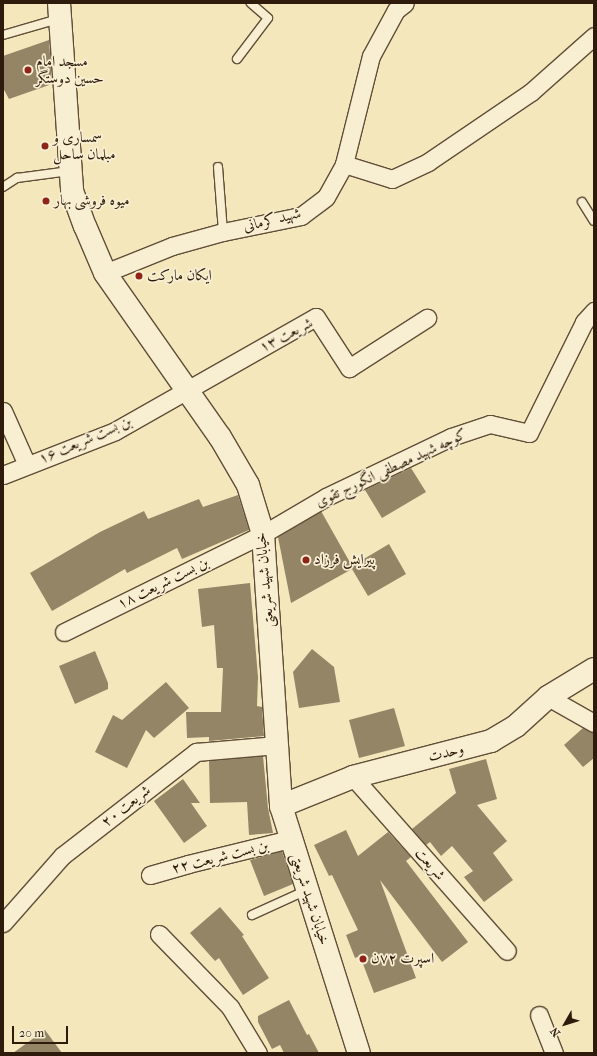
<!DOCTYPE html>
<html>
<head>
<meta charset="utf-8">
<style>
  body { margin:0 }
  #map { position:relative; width:597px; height:1056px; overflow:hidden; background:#f4e7bc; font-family:"IM FELL French Canon",Amiri,serif }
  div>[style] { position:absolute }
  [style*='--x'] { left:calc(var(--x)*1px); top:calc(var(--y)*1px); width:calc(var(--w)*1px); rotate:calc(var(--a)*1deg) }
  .building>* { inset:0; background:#958567 }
  .roads { filter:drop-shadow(1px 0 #604e37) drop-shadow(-1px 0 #604e37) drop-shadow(0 1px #604e37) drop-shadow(0 -1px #604e37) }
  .lane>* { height:8px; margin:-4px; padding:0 4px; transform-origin:4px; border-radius:4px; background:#f8efd3 }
  .street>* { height:17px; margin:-8.5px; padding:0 8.5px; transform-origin:8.5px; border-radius:8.5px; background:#f8efd3 }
  .secondary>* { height:22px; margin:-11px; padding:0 11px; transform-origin:11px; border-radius:11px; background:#f8efd3 }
  .dots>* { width:11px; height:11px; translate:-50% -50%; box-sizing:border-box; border:2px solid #f8efd3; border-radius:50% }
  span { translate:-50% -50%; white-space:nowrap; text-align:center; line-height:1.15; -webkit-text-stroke:3.5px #f8efd3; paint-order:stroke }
  .poi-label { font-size:15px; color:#2e1b0b }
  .left { translate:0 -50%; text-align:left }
  .street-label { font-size:15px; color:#2e1b0b }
  .frame { position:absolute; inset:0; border:4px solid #2e1b0b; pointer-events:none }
  .north { position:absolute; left:545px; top:1004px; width:40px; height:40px; -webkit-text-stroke:3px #f8efd3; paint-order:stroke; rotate:231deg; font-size:11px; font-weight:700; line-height:16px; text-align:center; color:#2e1b0b }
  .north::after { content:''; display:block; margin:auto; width:14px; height:18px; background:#2e1b0b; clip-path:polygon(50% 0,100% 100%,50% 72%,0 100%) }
  .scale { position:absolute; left:12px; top:1026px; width:56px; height:18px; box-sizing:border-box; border:2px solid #2e1b0b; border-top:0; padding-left:5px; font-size:12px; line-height:14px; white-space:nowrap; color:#2e1b0b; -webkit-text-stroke:3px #f8efd3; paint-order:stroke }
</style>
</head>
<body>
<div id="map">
  <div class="building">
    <i style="clip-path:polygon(49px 40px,52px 84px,9px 99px,3px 88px,3px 56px)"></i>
    <i style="clip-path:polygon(411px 468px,426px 492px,382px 518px,365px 490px)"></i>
    <i style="clip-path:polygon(238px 495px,249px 530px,182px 559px,177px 548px,127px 573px,125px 569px,52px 611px,30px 573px,100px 532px,144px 511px,148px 519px,199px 499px,203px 507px)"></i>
    <i style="clip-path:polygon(321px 511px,352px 566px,389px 544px,406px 574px,368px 596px,352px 569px,291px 603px,278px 537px)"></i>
    <i style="clip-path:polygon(250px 583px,258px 677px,257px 706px,262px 707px,264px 736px,209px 741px,209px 737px,187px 738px,186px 712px,221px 712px,223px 668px,217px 668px,214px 625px,202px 627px,198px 589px)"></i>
    <i style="clip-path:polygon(312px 649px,334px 667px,340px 702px,299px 708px,293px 672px)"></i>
    <i style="clip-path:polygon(95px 651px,108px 683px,108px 689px,75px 704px,59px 666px)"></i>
    <i style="clip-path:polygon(166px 682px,189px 708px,154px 738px,146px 730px,127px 768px,95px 752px,113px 715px,122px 720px)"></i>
    <i style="clip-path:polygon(394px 708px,405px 746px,359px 758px,349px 720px)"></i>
    <i style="clip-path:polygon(583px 728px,594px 733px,594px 758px,583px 767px,564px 745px)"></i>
    <i style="clip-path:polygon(263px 756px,268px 808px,273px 833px,249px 835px,247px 802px,210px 803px,209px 761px)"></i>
    <i style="clip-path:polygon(486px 759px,497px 799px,477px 805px,507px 841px,493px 853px,513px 880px,484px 902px,464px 877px,473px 871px,452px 846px,441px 856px,430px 842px,426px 845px,412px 829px,456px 793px,449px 769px)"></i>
    <i style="clip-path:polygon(183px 779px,200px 803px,191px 803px,207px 826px,184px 843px,154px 801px)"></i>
    <i style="clip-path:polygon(346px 830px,358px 856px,388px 832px,411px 857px,406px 861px,468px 942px,442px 962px,380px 880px,416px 978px,374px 993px,360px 956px,355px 958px,346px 935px,358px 930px,332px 875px,329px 876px,314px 845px)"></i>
    <i style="clip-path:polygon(282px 851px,293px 884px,264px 896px,250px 860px)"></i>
    <i style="clip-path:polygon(220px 907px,244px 935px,242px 936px,269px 978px,243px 995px,219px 958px,215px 961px,190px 933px)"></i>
    <i style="clip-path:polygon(289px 1000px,307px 1035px,309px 1034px,319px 1053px,284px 1053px,280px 1045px,272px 1049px,258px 1022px,258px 1016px)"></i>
    <i style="clip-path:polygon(45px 1030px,62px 1053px,13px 1053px)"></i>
  </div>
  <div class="roads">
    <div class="lane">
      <i style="--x:3;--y:35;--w:57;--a:-16.2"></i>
      <i style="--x:237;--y:59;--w:51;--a:-52.9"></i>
      <i style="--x:268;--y:18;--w:23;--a:-139"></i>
      <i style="--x:218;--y:167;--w:65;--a:85.6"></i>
      <i style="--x:3;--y:187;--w:17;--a:-33"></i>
      <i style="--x:17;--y:178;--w:53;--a:-7.5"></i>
      <i style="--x:582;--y:202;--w:22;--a:58"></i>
      <i style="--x:252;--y:915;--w:60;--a:-24.4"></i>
    </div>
    <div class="street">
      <i style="--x:344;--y:164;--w:50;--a:17.4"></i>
      <i style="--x:392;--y:179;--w:40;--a:-25"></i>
      <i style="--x:428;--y:162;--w:125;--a:-34.2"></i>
      <i style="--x:531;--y:92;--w:84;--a:-41.6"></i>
      <i style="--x:105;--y:273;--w:72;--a:-21.9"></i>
      <i style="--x:172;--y:246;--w:53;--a:-15.4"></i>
      <i style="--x:223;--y:232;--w:80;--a:-11.6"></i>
      <i style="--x:301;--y:216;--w:31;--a:-37"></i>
      <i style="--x:326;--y:197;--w:38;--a:-61"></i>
      <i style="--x:344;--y:164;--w:111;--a:-76"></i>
      <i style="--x:371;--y:56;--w:52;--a:-61.5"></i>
      <i style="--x:396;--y:10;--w:11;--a:-38"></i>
      <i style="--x:3;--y:411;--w:59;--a:66"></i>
      <i style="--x:3;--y:475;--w:120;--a:-21.4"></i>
      <i style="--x:115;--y:431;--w:231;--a:-29.6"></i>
      <i style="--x:316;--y:317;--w:61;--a:57.1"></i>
      <i style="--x:349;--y:368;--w:93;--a:-32.7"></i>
      <i style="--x:64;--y:632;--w:222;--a:-26.2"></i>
      <i style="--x:263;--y:534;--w:73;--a:-30.4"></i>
      <i style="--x:326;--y:497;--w:139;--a:-25.6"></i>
      <i style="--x:451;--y:437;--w:41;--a:-18.4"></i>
      <i style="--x:490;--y:424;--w:40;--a:13"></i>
      <i style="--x:529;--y:433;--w:124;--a:-63.6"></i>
      <i style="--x:584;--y:322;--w:15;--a:-48"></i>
      <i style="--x:548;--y:697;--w:53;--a:29.5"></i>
      <i style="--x:353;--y:777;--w:232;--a:48.5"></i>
      <i style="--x:150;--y:875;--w:40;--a:-16"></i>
      <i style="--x:188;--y:864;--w:105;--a:-13.8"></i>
      <i style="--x:3;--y:923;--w:89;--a:-48.6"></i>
      <i style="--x:62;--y:856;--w:170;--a:-37.8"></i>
      <i style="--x:196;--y:752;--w:81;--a:-4.9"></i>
      <i style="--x:159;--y:934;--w:102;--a:45.8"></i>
      <i style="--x:230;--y:1007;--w:54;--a:58.7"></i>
      <i style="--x:539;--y:1015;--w:41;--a:68.5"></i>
    </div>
    <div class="secondary">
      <i style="--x:59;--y:3;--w:188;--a:86"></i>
      <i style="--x:72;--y:191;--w:37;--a:70"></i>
      <i style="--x:85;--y:226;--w:51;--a:66.9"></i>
      <i style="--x:105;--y:273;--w:200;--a:55"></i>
      <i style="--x:220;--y:437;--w:56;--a:59.7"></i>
      <i style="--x:248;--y:485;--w:51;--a:73"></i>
      <i style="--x:263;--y:534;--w:273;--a:86.2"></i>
      <i style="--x:281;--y:806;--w:259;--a:72.5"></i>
      <i style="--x:281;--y:806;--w:78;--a:-21.9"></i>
      <i style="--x:353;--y:777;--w:143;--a:-14.6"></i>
      <i style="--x:491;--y:741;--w:29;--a:-31"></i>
      <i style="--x:516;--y:726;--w:43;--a:-42.2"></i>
      <i style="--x:548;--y:697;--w:54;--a:-31.3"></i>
    </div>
  </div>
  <div class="dots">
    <i style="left:28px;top:70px;background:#8f2418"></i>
    <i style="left:45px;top:146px;background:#8f2418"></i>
    <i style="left:46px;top:201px;background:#8f2418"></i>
    <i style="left:139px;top:276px;background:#8f2418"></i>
    <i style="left:306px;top:560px;background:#8f2418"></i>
    <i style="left:363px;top:959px;background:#8f2418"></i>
  </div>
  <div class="poi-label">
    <span class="left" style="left:36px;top:70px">مسجد امام<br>حسین دوستگر</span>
    <span class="left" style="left:53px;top:146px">سمساری و<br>مبلمان ساحل</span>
    <span class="left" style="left:54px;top:201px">میوه فروشی بهار</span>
    <span class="left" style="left:147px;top:276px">ایکان مارکت</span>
    <span class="left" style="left:314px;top:560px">پیرایش فرزاد</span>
    <span class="left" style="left:371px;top:959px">اسپرت ۷۲ن</span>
  </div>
  <div class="street-label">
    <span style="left:272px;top:220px;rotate:-14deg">شهید کرمانی</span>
    <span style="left:286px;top:335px;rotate:-27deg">شریعت ۱۳</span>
    <span style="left:85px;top:440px;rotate:-23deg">بن بست شریعت ۱۶</span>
    <span style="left:391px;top:468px;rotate:-25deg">کوچه شهید مصطفی انگورج تقوی</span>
    <span style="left:265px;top:580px;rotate:-95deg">خیابان شهید شریعتی</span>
    <span style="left:163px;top:583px;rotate:-26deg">بن بست شریعت ۱۸</span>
    <span style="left:446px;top:753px;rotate:-14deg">وحدت</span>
    <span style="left:126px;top:806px;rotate:-38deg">شریعت ۲۰</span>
    <span style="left:220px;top:857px;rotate:-14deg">بن بست شریعت ۲۲</span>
    <span style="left:430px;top:864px;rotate:49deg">شریعت</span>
    <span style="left:310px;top:899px;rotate:72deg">خیابان شهید شریعتی</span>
  </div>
  <div class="frame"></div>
  <div class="north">N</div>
  <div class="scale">20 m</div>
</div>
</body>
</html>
